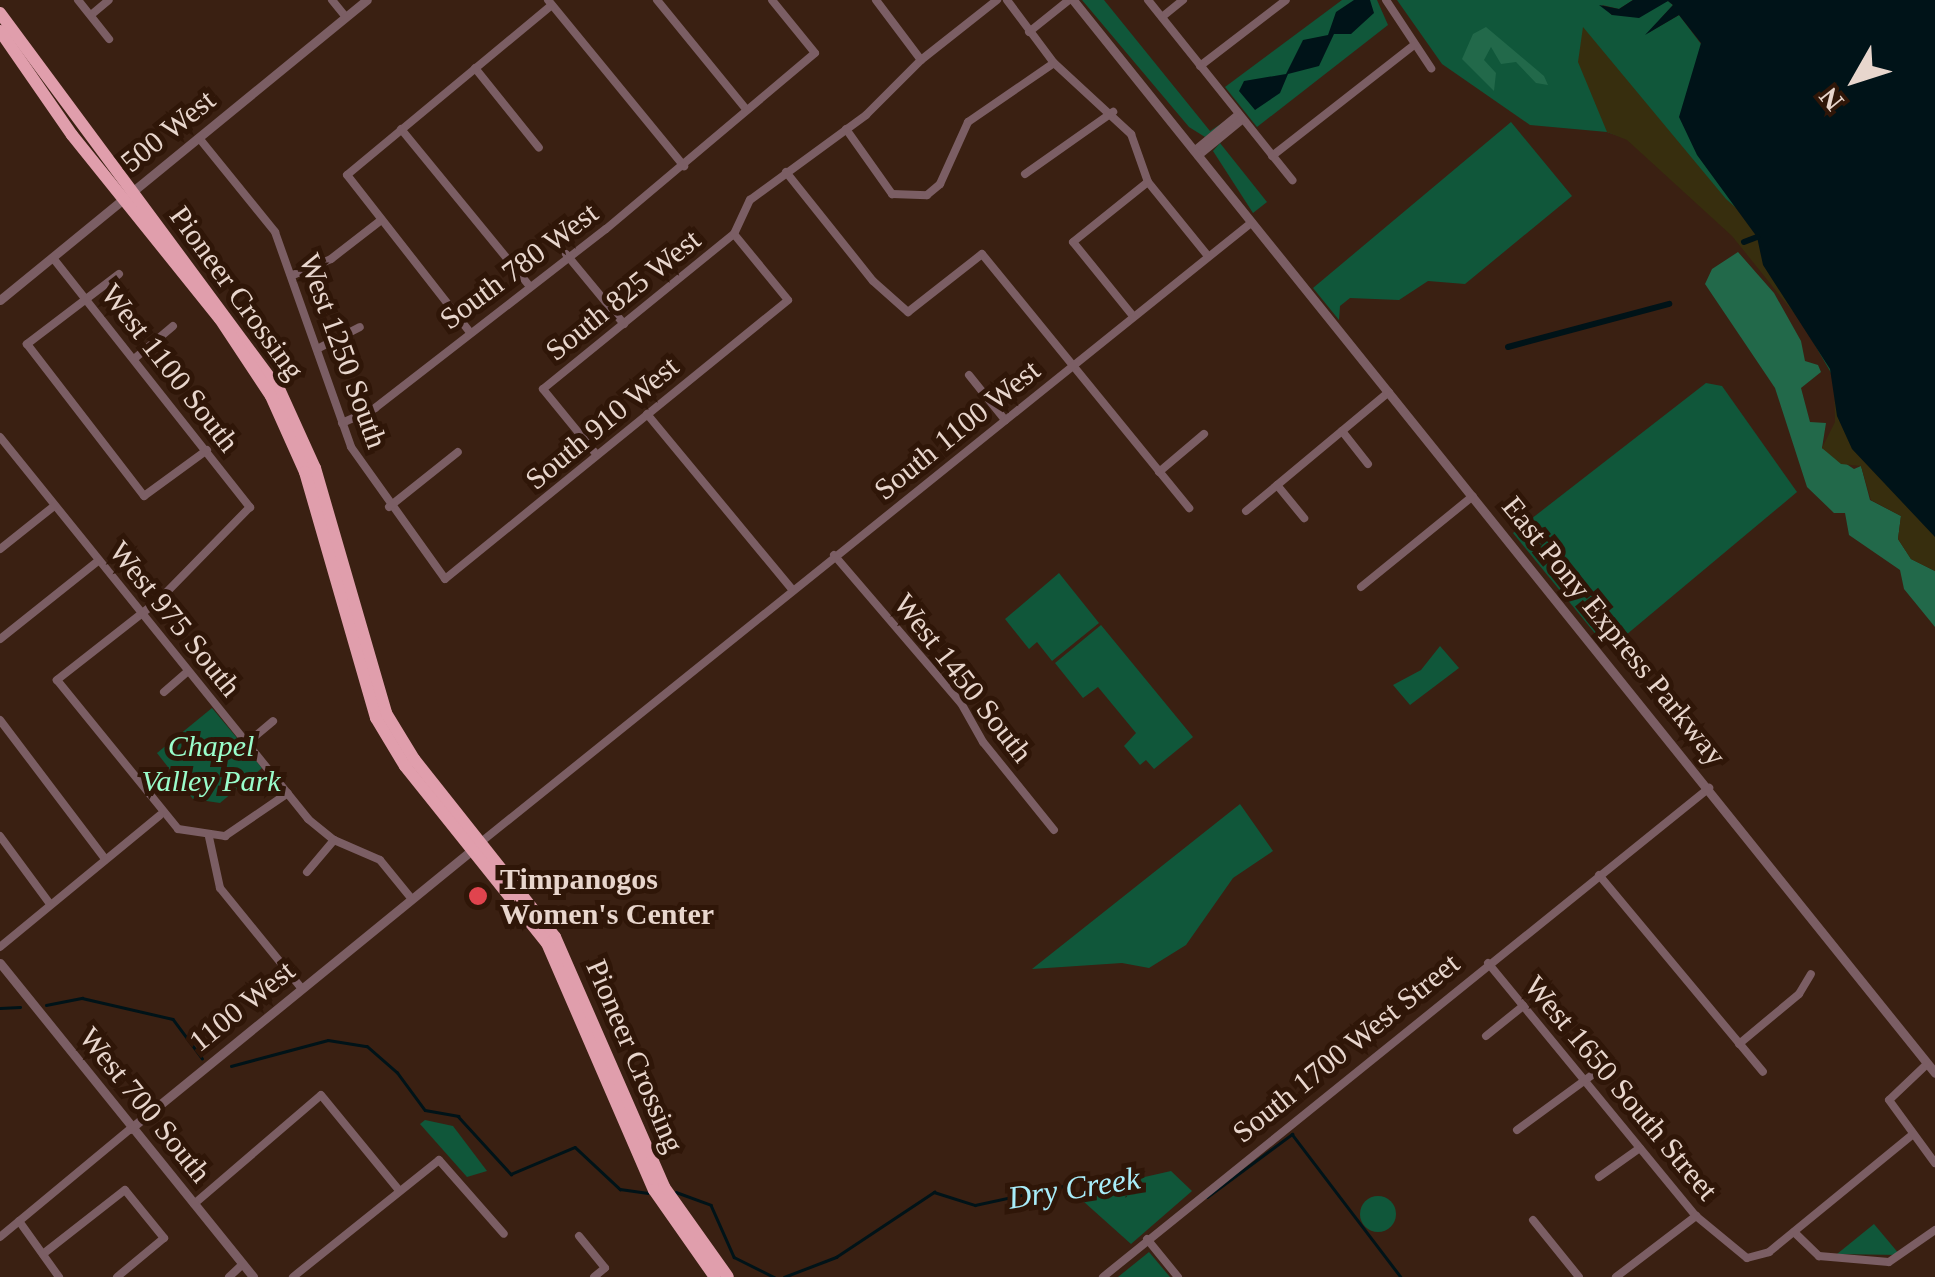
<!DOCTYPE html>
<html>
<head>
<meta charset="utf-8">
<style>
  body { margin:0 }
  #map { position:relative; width:1935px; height:1277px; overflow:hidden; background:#3a2012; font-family:"Times New Roman",serif }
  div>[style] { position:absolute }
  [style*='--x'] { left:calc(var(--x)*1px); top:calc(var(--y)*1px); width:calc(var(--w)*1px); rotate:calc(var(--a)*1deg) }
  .green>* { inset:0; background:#10573a }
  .round { border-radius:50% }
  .forest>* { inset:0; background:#22694a }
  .sand>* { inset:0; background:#372e0e }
  .water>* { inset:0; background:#001318 }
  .stream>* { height:2.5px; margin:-1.25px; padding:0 1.25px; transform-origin:1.25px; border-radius:1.25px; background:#001318 }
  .canal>* { height:6px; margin:-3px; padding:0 3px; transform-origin:3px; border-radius:3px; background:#001318 }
  .minor>* { height:8px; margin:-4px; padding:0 4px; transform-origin:4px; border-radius:4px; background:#7b5e64 }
  .tertiary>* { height:9px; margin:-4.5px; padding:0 4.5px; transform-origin:4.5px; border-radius:4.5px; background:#7b5e64 }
  .trunk>* { height:12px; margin:-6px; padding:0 6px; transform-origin:6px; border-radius:6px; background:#e09eac }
  .dots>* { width:28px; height:28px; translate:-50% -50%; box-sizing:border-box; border:5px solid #2f1608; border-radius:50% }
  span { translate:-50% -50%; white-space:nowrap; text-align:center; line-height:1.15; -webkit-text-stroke:10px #2f1608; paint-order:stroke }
  .street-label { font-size:30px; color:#e8d6cd }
  .park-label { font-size:30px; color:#9afdcb; font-style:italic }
  .poi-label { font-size:30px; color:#e8d6cd; font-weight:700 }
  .left { translate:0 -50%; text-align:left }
  .water-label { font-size:32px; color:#a8edfa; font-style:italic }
  .north { position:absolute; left:1805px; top:30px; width:100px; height:100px; -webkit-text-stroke:8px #2f1608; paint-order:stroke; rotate:231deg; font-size:28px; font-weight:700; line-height:40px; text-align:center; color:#e8d6cd }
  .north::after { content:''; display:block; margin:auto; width:35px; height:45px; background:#e8d6cd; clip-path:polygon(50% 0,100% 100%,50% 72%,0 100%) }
</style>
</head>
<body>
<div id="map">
  <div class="green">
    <i style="clip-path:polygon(1082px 0,1104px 0,1210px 131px,1230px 118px,1205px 137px,1189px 127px)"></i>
    <i style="clip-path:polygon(1342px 0,1377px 0,1388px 25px,1257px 127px,1225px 87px)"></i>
    <i style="clip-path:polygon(1397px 0,1633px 0,1619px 9px,1602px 5px,1612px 15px,1668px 1px,1673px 5px,1648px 33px,1679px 15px,1701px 44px,1729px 154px,1853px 412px,1837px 416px,1834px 378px,1779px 283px,1650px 147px,1607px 132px,1530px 125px,1442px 64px)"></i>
    <i style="clip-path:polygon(1511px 122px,1572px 196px,1465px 284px,1428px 281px,1399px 300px,1350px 298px,1340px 306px,1339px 320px,1313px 288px)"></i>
    <i style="clip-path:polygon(1220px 143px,1267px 202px,1253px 213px,1213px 151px)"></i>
    <i style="clip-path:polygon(1706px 383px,1722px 386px,1797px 492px,1620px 640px,1602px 642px,1513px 533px)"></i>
    <i style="clip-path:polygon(1059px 573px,1099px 623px,1052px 661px,1037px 642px,1029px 649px,1005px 619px)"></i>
    <i style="clip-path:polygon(1101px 625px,1193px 737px,1154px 769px,1146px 760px,1140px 765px,1124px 746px,1136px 733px,1098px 687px,1083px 698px,1055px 663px)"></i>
    <i style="clip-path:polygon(1440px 646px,1459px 668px,1410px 705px,1393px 685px,1421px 670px)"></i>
    <i style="clip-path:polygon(212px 708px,262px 768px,220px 803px,193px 799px,157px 753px)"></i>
    <i style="clip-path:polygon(1240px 804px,1273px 851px,1233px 878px,1186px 945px,1149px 968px,1122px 963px,1032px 969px)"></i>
    <i style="clip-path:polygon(425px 1120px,453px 1126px,487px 1171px,467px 1177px,420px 1124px)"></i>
    <i style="clip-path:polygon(1171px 1171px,1192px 1191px,1131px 1244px,1074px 1193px)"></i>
    <i class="round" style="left:1360px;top:1196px;width:36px;height:36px"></i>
    <i style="clip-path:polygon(1874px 1224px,1900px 1255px,1837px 1254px)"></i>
    <i style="clip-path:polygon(1149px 1252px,1170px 1277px,1118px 1277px)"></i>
  </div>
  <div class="forest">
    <i style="clip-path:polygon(1486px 27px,1544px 76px,1548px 85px,1536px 83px,1516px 62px,1501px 64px,1491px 47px,1484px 60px,1496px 73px,1494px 91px,1462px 59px,1473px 34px)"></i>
    <i style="clip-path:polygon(1738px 252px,1774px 293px,1801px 341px,1805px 361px,1818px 365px,1821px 372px,1801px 388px,1810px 422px,1826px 423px,1822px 448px,1854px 469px,1861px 466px,1870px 500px,1901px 516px,1898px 539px,1911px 559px,1935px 571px,1935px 627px,1904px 589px,1900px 570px,1849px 535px,1845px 513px,1834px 513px,1807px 487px,1775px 388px,1705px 284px,1712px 269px)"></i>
  </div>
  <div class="sand">
    <i style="clip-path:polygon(1583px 27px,1726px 199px,1781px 247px,1817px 317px,1797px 317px,1732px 236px,1627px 140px,1607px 132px,1578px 62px)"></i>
    <i style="clip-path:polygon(1834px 378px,1935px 537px,1935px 571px,1911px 559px,1898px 539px,1901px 516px,1871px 500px,1861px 466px,1841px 464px,1822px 448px,1835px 422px)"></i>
  </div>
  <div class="water">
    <i style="clip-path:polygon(1354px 0,1370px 0,1374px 13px,1351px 34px,1334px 34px,1319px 66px,1288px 74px,1280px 93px,1255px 110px,1239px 91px,1244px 81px,1286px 74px,1303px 40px,1328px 35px,1336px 12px)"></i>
    <i style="clip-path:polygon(1633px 0,1935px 0,1935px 537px,1852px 449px,1837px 416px,1830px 369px,1763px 265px,1757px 237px,1697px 155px,1679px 117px,1701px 43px,1679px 15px,1645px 35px,1673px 5px,1668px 1px,1639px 18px,1612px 15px,1599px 5px,1619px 9px)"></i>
  </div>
  <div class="stream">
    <i style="--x:46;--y:1005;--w:37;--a:-11"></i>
    <i style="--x:82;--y:998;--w:93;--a:13"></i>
    <i style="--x:173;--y:1019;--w:49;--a:53.4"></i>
    <i style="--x:0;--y:1008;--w:20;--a:-3"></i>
    <i style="--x:231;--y:1066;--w:100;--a:-15"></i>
    <i style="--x:328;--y:1040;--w:39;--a:9"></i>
    <i style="--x:367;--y:1046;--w:40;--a:41"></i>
    <i style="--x:397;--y:1072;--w:47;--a:53.6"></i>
    <i style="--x:425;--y:1110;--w:34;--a:10"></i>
    <i style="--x:458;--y:1116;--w:79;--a:47.6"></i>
    <i style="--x:511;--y:1174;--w:69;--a:-22.9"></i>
    <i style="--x:575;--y:1147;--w:62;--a:43"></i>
    <i style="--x:620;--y:1189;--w:28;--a:8"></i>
    <i style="--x:676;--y:1192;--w:37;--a:20"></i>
    <i style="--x:711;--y:1205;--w:57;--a:66.1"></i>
    <i style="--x:734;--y:1257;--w:45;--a:26.6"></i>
    <i style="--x:1207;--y:1197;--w:106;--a:-36.5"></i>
    <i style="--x:1292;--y:1134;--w:180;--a:52.7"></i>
    <i style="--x:784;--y:1277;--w:56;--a:-21"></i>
    <i style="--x:836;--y:1257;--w:118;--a:-33.6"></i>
    <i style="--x:934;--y:1192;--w:43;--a:17.6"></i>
    <i style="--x:975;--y:1205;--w:95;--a:-12.1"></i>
  </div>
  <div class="canal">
    <i style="--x:1744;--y:242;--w:14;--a:-21"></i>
    <i style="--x:1508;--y:347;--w:167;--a:-15"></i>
  </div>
  <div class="minor">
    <i style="--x:78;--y:0;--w:50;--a:51.5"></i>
    <i style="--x:332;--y:0;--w:22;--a:51"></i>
    <i style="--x:548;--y:0;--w:215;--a:50.7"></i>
    <i style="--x:657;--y:0;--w:141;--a:50.8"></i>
    <i style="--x:876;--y:0;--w:75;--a:53.1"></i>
    <i style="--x:1007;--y:0;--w:79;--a:53.3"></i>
    <i style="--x:1054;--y:63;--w:105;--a:42.7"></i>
    <i style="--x:1131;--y:134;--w:51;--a:70.5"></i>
    <i style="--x:1148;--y:182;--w:95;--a:51"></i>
    <i style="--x:1148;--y:0;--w:231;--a:51.3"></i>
    <i style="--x:1386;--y:0;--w:82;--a:56.5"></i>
    <i style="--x:91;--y:15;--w:23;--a:-40"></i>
    <i style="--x:1162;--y:17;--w:27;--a:-39"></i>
    <i style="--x:1029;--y:32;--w:51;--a:-38.7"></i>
    <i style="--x:1200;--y:66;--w:108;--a:-37.5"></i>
    <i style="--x:475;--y:68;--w:102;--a:51.3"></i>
    <i style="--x:401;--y:129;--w:200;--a:50.7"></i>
    <i style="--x:846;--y:129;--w:80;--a:54.7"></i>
    <i style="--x:892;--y:194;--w:35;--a:2"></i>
    <i style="--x:927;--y:195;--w:17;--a:-40"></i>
    <i style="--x:940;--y:184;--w:68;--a:-65.7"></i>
    <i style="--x:968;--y:122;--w:104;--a:-34.5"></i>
    <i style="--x:199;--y:138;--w:121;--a:51"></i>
    <i style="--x:275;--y:232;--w:228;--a:70.5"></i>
    <i style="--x:351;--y:447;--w:162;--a:54.5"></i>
    <i style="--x:445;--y:579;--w:442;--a:-39.1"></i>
    <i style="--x:788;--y:300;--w:85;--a:-129.3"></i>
    <i style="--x:1194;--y:151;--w:58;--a:-39.4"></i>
    <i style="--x:1198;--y:156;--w:58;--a:-39.4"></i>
    <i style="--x:1272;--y:156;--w:180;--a:-38"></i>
    <i style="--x:786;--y:172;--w:139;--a:51.4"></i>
    <i style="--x:873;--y:281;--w:47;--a:41.5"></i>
    <i style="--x:908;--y:312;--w:94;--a:-38.1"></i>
    <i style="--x:982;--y:254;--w:328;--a:50.8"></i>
    <i style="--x:1025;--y:174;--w:108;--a:-35.2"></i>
    <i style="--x:566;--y:254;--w:91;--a:50.4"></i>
    <i style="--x:53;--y:258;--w:318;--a:51.7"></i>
    <i style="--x:250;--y:507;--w:130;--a:134.4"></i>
    <i style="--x:159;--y:600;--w:130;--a:141.9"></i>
    <i style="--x:57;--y:680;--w:192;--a:50.9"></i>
    <i style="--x:178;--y:829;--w:48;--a:8.5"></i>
    <i style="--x:225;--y:836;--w:76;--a:-34.3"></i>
    <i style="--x:119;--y:274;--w:116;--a:142.7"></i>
    <i style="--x:27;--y:344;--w:192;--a:52.4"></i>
    <i style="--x:144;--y:496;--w:78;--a:-36.1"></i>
    <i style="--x:293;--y:275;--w:41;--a:-22.8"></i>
    <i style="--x:331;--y:259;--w:62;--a:-37.8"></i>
    <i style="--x:1133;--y:316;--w:95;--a:-129"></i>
    <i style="--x:1073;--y:242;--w:96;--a:-38.7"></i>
    <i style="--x:469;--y:331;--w:198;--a:-128"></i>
    <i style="--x:347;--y:175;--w:266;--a:-39.7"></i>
    <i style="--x:317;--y:349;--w:48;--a:-27.1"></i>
    <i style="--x:134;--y:359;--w:51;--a:-40.2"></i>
    <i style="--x:969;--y:375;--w:58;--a:51.3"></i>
    <i style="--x:647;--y:414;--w:227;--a:50.4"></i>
    <i style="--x:342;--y:423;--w:36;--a:-24"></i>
    <i style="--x:375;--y:408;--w:292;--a:-37.8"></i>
    <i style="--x:606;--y:229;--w:273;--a:-40.1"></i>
    <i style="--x:815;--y:53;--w:68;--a:-129.1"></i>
    <i style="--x:1342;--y:431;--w:42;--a:51.8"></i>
    <i style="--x:0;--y:437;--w:491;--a:51.1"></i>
    <i style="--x:308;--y:819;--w:33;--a:39"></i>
    <i style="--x:334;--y:840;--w:50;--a:23.5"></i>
    <i style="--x:380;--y:860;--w:49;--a:50.8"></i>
    <i style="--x:596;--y:454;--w:84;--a:-129.2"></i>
    <i style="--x:543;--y:389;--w:246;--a:-39.1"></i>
    <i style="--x:734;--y:234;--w:38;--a:-65"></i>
    <i style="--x:750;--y:200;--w:144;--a:-36.2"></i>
    <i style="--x:866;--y:115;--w:78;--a:-45"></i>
    <i style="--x:921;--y:60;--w:97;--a:-38.3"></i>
    <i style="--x:1159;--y:472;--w:59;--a:-40.2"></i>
    <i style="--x:1277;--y:485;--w:43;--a:50.7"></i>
    <i style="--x:389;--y:507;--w:88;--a:-38.6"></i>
    <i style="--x:1246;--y:511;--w:186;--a:-39.8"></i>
    <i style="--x:0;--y:549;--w:69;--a:-38.5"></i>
    <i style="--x:834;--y:555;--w:195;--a:49.4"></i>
    <i style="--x:961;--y:703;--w:45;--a:60.6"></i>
    <i style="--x:983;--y:742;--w:113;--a:51.1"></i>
    <i style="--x:1361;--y:587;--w:144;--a:-39.1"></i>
    <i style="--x:0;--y:639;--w:125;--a:-38.5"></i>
    <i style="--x:164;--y:692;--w:32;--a:-41"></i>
    <i style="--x:0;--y:720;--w:174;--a:52.9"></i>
    <i style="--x:247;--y:743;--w:34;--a:-40"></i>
    <i style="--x:0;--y:836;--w:84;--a:53.7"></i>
    <i style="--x:209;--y:837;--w:52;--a:77.8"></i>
    <i style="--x:220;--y:888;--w:130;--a:50.9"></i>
    <i style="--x:481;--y:842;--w:989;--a:-38.8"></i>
    <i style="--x:307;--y:872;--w:42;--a:-49.8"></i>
    <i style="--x:1599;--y:875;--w:256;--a:50.2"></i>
    <i style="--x:0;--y:947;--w:207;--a:-39.5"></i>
    <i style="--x:1488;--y:963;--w:328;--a:50.6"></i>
    <i style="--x:1696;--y:1216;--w:66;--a:39.5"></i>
    <i style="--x:1747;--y:1258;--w:23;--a:-15"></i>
    <i style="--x:1769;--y:1252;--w:185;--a:-39.3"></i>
    <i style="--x:1486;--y:1036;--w:48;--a:-39"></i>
    <i style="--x:1739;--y:1044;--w:78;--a:-39.8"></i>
    <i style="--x:1799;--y:994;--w:23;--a:-59"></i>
    <i style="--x:1927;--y:1064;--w:52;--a:136.5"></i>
    <i style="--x:1889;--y:1100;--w:78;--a:53.9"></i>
    <i style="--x:1517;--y:1130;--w:115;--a:-36.2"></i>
    <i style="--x:1599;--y:1177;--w:50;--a:-35.3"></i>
    <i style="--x:194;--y:1204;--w:167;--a:-40.6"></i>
    <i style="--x:321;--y:1095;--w:122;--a:50.7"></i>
    <i style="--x:1533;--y:1220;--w:73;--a:51.1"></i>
    <i style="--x:19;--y:1221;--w:69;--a:54.5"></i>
    <i style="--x:1794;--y:1232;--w:35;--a:44"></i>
    <i style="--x:1819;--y:1256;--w:70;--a:4.9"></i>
    <i style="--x:1889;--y:1262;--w:56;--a:-34.8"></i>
    <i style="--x:579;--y:1236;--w:41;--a:50.9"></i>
    <i style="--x:605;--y:1268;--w:14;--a:141"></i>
    <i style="--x:0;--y:1237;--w:169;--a:-39.7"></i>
    <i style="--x:1147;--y:1239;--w:49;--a:50.8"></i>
    <i style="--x:43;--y:1254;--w:104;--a:-38"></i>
    <i style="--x:125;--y:1190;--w:62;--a:50.9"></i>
    <i style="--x:164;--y:1238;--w:61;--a:140.3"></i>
    <i style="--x:229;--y:1277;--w:19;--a:-43"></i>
    <i style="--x:293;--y:1277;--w:187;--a:-38.7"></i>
    <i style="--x:439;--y:1160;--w:98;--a:48.7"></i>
    <i style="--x:1103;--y:1277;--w:779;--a:-38.9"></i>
    <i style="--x:1616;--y:1277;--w:101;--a:-37.3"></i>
  </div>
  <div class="tertiary">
    <i style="--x:1073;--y:0;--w:1376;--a:51.22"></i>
    <i style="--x:0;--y:300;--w:474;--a:-39.3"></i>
    <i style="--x:0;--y:963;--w:403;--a:51.1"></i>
    <i style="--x:130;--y:1129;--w:448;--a:-39.2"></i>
  </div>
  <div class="trunk">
    <i style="--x:0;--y:13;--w:470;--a:53.5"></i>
    <i style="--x:280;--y:391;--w:85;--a:65.6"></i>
    <i style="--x:315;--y:468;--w:255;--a:73.8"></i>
    <i style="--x:386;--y:713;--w:54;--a:58.7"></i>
    <i style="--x:414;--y:759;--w:227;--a:51.6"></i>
    <i style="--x:555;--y:937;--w:273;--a:66.4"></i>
    <i style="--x:664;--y:1187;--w:110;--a:54.6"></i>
    <i style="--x:0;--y:31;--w:126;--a:55.3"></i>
    <i style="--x:72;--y:135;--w:236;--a:51.2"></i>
    <i style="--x:220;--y:319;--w:92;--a:56.5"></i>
    <i style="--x:271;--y:396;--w:83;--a:65.9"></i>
    <i style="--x:305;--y:472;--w:256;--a:73.9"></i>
    <i style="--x:376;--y:718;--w:56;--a:58.9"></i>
    <i style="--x:405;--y:766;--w:227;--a:51.3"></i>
    <i style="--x:547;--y:943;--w:269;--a:66.6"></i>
    <i style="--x:654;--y:1190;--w:106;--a:55"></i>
  </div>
  <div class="dots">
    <i style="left:478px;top:896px;background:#e0444e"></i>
  </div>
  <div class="street-label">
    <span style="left:168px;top:131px;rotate:-39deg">500 West</span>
    <span style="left:519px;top:266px;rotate:-37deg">South 780 West</span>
    <span style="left:237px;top:293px;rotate:54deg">Pioneer Crossing</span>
    <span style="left:623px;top:295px;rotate:-39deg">South 825 West</span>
    <span style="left:343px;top:351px;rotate:70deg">West 1250 South</span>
    <span style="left:170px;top:368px;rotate:52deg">West 1100 South</span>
    <span style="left:602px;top:423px;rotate:-40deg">South 910 West</span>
    <span style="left:957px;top:430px;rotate:-39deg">South 1100 West</span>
    <span style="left:175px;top:619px;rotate:51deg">West 975 South</span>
    <span style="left:1614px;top:631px;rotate:51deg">East Pony Express Parkway</span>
    <span style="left:963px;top:678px;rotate:52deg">West 1450 South</span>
    <span style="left:242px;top:1006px;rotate:-39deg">1100 West</span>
    <span style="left:1346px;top:1048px;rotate:-39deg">South 1700 West Street</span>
    <span style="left:635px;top:1056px;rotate:67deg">Pioneer Crossing</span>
    <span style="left:1621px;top:1088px;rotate:50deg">West 1650 South Street</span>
    <span style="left:145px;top:1105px;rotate:51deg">West 700 South</span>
  </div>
  <div class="park-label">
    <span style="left:211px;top:763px">Chapel<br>Valley Park</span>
  </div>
  <div class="poi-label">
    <span class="left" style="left:500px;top:896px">Timpanogos<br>Women's Center</span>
  </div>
  <div class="water-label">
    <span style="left:1074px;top:1188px;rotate:-9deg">Dry Creek</span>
  </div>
  <div class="north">N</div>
</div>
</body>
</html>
